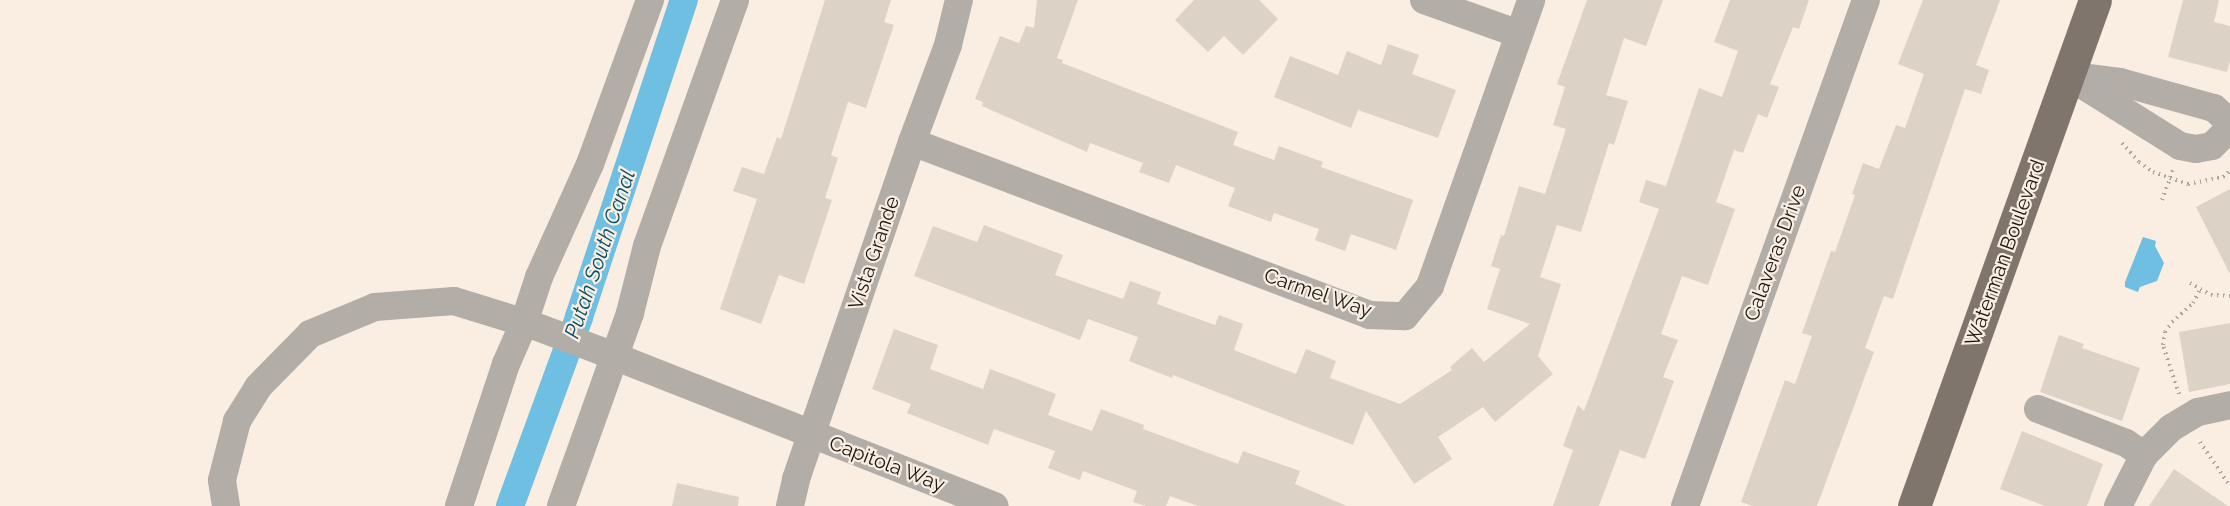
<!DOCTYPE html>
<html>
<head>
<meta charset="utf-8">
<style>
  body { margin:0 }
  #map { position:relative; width:2230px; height:506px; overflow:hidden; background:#f9eee1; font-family:Raleway,sans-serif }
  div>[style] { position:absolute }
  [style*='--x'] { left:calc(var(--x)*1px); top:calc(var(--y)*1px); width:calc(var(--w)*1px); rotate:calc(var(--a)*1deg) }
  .water>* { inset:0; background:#6ebfe2 }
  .canal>* { height:28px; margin:-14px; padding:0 14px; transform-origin:14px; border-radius:14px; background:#6ebfe2 }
  .building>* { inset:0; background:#ddd2c6 }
  .path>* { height:4px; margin-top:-2px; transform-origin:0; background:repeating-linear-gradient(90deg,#ada59a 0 1.5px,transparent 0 6px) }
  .minor>* { height:28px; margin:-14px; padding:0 14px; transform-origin:14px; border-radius:14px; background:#b3ada8 }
  .major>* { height:33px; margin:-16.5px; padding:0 16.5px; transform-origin:16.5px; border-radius:16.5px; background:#7f756d }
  span { translate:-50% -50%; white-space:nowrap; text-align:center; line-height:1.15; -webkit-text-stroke:4.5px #f9eee1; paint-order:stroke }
  .street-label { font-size:20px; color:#1b1813 }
  .water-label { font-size:21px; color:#054c65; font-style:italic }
</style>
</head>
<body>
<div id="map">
  <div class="water">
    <i style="clip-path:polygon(2143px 237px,2156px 241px,2155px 246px,2164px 263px,2157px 281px,2140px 287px,2138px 292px,2125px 287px,2125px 282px)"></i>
  </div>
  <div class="canal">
    <i style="--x:510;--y:506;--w:201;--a:-69.9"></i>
    <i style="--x:579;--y:317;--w:334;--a:-71.7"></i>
  </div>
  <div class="building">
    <i style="clip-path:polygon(825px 0,891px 0,884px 22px,894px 25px,866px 108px,848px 102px,831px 155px,838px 158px,825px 198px,832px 200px,804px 284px,779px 275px,761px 324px,720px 309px,757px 199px,733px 191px,742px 167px,764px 174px,777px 137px,781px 139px)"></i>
    <i style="clip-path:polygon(1037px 0,1078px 0,1057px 58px,1063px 60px,1062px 63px,1238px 132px,1233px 145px,1274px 160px,1279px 146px,1323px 162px,1321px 167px,1413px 200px,1396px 250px,1351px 234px,1345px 251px,1315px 240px,1319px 229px,1274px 213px,1271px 222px,1228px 206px,1235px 188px,1176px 165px,1169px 183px,1139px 172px,1143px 163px,1090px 143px,1087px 152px,982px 106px,983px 102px,975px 99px,1000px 36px,1019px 43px,1026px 26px,1034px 28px)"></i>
    <i style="clip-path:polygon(1194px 0,1259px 0,1278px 19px,1243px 55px,1224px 36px,1208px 52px,1175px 20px)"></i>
    <i style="clip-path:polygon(1587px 0,1663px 0,1646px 46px,1624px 38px,1606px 95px,1628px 101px,1614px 145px,1609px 143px,1581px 232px,1557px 225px,1540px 277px,1561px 284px,1538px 356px,1553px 374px,1495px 422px,1483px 407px,1438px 437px,1452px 459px,1414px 484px,1366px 411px,1353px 445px,1173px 375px,1172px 378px,1129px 361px,1138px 337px,1088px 319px,1080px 340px,914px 276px,933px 226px,977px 242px,984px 225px,1063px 255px,1055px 275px,1123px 299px,1130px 281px,1161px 292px,1157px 304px,1215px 325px,1219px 315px,1243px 324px,1234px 350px,1296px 374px,1306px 349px,1336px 361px,1330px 378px,1400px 404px,1452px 370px,1450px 367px,1472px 348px,1484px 362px,1530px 324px,1487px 309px,1500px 269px,1491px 266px,1501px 235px,1504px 236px,1519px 186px,1545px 194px,1566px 129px,1553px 125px,1565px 87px,1557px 84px)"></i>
    <i style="clip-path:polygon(1730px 0,1809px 0,1799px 29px,1793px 27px,1770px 84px,1779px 87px,1767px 118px,1758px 114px,1743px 153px,1734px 150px,1716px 202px,1735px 209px,1708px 285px,1682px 276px,1661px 334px,1678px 340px,1663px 377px,1674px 381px,1645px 459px,1620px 450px,1599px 506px,1553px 506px,1573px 450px,1563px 446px,1578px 405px,1584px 411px,1659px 209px,1639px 202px,1646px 180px,1666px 186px,1699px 88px,1722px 97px,1738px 51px,1714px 42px)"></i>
    <i style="clip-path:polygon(1923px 0,2000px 0,1976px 65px,1989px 70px,1981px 94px,1965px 89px,1893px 299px,1884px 296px,1865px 348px,1874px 352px,1817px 506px,1753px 506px,1741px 502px,1785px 380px,1795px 384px,1812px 336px,1802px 333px,1831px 251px,1835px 252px,1855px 195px,1852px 194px,1863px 163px,1879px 169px,1896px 125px,1905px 128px,1924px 74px,1898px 64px)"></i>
    <i style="clip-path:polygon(2183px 0,2219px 0,2214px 22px,2230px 26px,2230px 61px,2227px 72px,2168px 57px)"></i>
    <i style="clip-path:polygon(1388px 44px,1419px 55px,1412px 74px,1456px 90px,1438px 138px,1358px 110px,1351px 128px,1274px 97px,1290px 56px,1338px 75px,1347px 51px,1381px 65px)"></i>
    <i style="clip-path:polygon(2230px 189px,2230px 274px,2196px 207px)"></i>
    <i style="clip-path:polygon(2230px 323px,2230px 384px,2189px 392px,2179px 332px)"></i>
    <i style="clip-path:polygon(894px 329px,938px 345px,930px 369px,983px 389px,990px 369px,1056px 394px,1048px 415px,1092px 431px,1101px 409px,1144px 425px,1143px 429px,1238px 464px,1243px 451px,1300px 471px,1295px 484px,1347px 506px,1198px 506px,1170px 496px,1166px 506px,1146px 506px,1133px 502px,1137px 491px,1083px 471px,1080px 480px,1048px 468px,1055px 451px,994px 429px,988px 445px,958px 433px,907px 413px,911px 404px,872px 389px)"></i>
    <i style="clip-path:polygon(2059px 335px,2084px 344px,2082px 348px,2140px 368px,2122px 421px,2040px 392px)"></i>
    <i style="clip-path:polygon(2022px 431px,2103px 464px,2087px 506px,2045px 506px,2000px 489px)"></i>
    <i style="clip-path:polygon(2174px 469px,2228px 506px,2149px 506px)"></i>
    <i style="clip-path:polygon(677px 483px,739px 497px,738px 506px,672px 506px)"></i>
  </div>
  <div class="path">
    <i style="--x:2122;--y:143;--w:25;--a:48"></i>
    <i style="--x:2139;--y:162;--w:17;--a:36"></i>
    <i style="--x:2153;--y:172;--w:37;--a:19"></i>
    <i style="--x:2188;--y:184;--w:36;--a:-11"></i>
    <i style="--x:2223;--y:177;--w:9;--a:-41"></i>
    <i style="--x:2162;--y:200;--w:32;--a:-70"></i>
    <i style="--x:2190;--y:283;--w:24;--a:30"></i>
    <i style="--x:2211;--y:295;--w:19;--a:3"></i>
    <i style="--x:2179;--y:394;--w:52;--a:-108.1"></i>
    <i style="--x:2163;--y:345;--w:13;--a:-81"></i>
    <i style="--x:2165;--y:332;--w:12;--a:-55"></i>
    <i style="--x:2172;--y:322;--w:28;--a:-42"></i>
    <i style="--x:2193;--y:303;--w:17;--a:-62"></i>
    <i style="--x:2200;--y:442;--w:53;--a:55.7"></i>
  </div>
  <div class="minor">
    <i style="--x:1424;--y:0;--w:101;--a:19.7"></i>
    <i style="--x:2068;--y:76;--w:132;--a:32"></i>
    <i style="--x:2180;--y:146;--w:16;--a:11"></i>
    <i style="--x:2196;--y:149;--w:16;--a:-11"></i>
    <i style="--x:2212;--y:146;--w:25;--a:-45"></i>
    <i style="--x:2073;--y:76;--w:47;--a:7.3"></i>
    <i style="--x:2120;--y:82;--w:98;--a:15.5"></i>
    <i style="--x:2214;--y:108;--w:22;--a:43"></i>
    <i style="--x:912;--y:142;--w:489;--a:20.7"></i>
    <i style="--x:1369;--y:315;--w:36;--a:2"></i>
    <i style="--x:1405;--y:316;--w:39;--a:-50"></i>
    <i style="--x:1430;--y:286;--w:303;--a:-70.5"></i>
    <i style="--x:2038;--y:409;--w:94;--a:21.1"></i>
    <i style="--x:2126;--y:443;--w:22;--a:34"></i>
    <i style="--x:226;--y:506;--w:26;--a:-99"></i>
    <i style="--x:222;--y:480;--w:61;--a:-75.7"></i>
    <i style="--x:237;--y:421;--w:40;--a:-58"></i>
    <i style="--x:258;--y:387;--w:74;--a:-45.5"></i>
    <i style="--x:310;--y:334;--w:70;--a:-22.6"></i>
    <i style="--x:375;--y:307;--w:79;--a:-4.3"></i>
    <i style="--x:454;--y:301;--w:82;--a:17.1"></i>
    <i style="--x:532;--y:325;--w:74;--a:20.6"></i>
    <i style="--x:601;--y:351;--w:423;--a:21.5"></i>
    <i style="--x:459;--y:506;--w:150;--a:-71.7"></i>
    <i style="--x:506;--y:364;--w:45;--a:-66.3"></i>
    <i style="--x:524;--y:323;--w:48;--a:-71.9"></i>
    <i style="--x:539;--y:277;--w:124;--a:-65.7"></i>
    <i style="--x:590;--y:164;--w:175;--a:-69.9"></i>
    <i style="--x:561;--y:506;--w:205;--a:-70.3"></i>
    <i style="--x:630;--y:313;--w:69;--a:-75.8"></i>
    <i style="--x:647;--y:246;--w:261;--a:-70.3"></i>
    <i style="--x:790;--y:506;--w:28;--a:-77"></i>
    <i style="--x:796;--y:479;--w:356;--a:-71"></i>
    <i style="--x:912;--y:142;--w:103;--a:-69.6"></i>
    <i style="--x:948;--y:45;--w:46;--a:-76.3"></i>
    <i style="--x:1685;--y:506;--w:537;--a:-70.32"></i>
    <i style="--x:2118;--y:506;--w:57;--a:-63"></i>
    <i style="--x:2144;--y:455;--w:38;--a:-45"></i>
    <i style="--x:2171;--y:428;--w:31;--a:-31"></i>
    <i style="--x:2198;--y:412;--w:33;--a:-12"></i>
  </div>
  <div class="major">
    <i style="--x:1914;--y:506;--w:537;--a:-70.32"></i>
  </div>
  <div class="street-label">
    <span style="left:874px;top:253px;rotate:-71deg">Vista Grande</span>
    <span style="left:1775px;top:253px;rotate:-70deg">Calaveras Drive</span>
    <span style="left:2005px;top:253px;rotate:-70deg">Waterman Boulevard</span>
    <span style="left:1318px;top:293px;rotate:19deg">Carmel Way</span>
    <span style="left:887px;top:464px;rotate:21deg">Capitola Way</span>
  </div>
  <div class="water-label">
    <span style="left:600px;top:254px;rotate:-71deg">Putah South Canal</span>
  </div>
</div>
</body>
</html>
